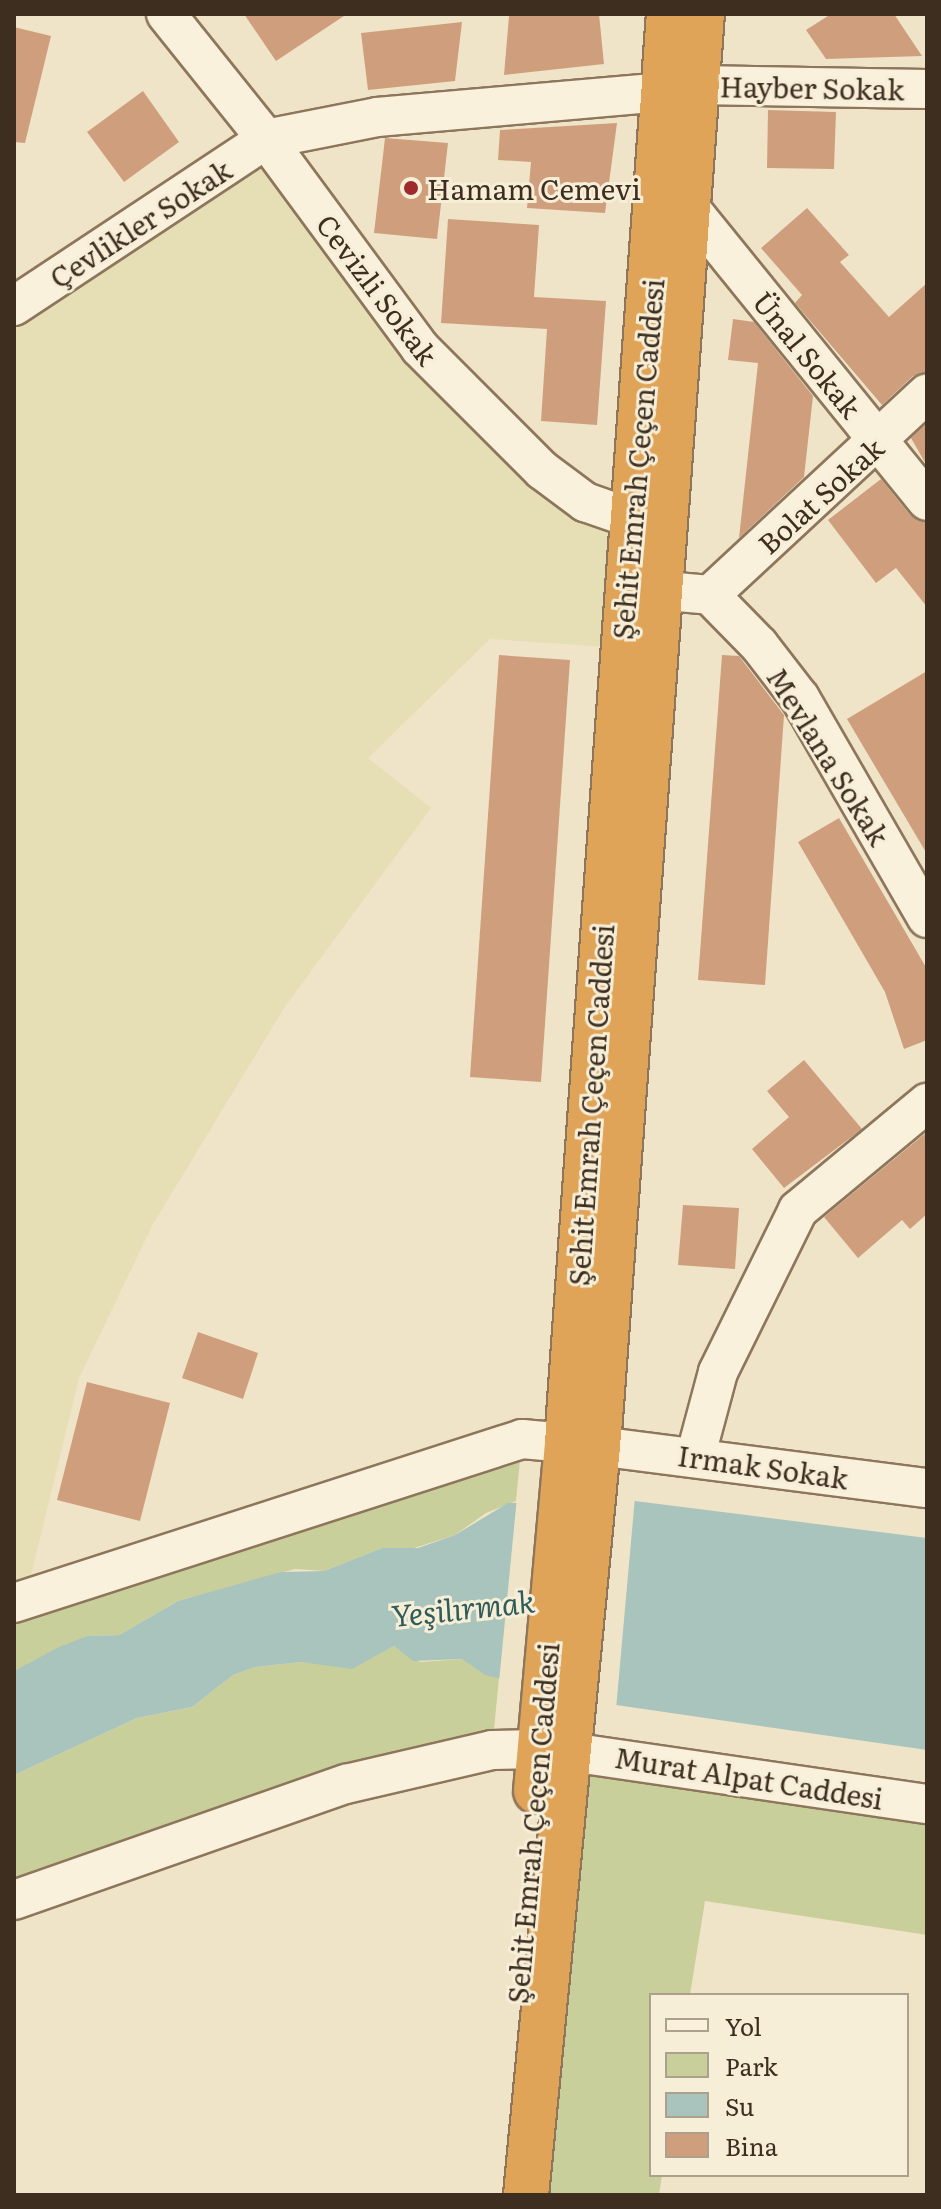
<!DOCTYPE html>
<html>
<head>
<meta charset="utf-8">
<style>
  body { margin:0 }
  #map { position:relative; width:941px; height:2209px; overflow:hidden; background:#f0e4c8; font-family:Literata,serif }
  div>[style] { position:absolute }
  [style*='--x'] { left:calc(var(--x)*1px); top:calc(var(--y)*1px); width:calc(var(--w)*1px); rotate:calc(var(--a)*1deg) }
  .farmland>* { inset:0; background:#e6deb5 }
  .green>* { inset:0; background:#c9cf9b }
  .water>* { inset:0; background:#a9c4bc }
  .pier>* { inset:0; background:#f0e4c8 }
  .building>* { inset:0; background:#cf9f7d }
  .roads { filter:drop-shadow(2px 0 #8d765c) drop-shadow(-2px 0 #8d765c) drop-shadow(0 2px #8d765c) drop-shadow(0 -2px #8d765c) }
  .street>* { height:38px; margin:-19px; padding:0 19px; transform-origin:19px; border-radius:19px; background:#faf1dc }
  .highway>* { height:44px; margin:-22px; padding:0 22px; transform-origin:22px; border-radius:22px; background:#e0a458 }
  .dots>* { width:22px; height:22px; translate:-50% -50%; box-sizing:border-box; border:4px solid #f7eed8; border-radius:50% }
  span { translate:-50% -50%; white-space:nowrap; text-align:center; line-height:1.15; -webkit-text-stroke:6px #f7eed8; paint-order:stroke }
  .street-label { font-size:28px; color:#3d2e20 }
  .poi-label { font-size:28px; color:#3d2e20 }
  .left { translate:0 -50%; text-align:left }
  .water-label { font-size:30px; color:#2f5d5a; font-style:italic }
  .frame { position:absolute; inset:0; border:16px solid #3d2e20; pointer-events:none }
  .legend { position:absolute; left:649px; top:1993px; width:260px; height:184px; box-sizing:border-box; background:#f7eed8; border:2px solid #ada18e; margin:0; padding:10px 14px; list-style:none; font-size:24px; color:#3d2e20 }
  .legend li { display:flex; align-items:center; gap:16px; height:40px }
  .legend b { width:40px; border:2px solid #ada18e }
</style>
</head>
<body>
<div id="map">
  <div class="farmland">
    <i style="clip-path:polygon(266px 139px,420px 348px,631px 518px,622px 648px,490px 639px,368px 758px,431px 808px,284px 1008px,153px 1224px,79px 1378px,25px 1600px,14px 1603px,14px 305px)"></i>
  </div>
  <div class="green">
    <i style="clip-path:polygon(522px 1439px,516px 1501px,486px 1513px,455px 1535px,408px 1550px,382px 1548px,324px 1571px,295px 1569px,178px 1601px,119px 1635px,87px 1636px,14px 1671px,14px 1603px)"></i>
    <i style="clip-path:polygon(394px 1646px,420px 1662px,463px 1659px,499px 1678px,492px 1750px,14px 1900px,14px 1775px,137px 1718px,192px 1707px,233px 1675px,255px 1667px,301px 1662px,358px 1665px)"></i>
    <i style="clip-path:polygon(570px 1752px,927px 1804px,927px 1935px,705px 1901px,690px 1995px,651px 1995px,651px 2175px,662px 2175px,659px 2195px,526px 2195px)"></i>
  </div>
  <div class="water">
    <i style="clip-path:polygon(635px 1501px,927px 1538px,927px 1750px,616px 1705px,485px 1675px,462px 1659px,413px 1661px,394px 1646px,352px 1669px,301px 1662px,255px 1667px,233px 1675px,192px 1707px,137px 1718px,14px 1775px,14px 1671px,57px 1648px,87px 1636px,119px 1635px,178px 1601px,281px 1572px,324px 1571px,382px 1548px,418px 1548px,455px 1535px,508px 1503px)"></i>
  </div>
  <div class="pier">
    <i style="clip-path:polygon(517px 1497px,635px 1497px,616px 1709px,499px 1682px)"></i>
  </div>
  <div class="building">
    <i style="clip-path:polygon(244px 14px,347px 14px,276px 61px)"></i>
    <i style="clip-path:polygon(599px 14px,604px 64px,504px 75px,509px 16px)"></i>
    <i style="clip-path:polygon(831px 14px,894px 14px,922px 56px,826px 59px,806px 30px)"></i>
    <i style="clip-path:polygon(462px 22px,455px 81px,368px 90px,361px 33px)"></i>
    <i style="clip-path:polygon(14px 27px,51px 36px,25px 143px,14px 142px)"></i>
    <i style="clip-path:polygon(143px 91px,179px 142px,124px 182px,87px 132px)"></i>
    <i style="clip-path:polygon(768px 110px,836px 112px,834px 169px,767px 168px)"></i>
    <i style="clip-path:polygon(617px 123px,605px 213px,527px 208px,531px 162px,498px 160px,500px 130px)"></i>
    <i style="clip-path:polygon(385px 138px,448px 143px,437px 239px,374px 233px)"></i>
    <i style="clip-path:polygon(807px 208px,849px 255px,840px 262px,889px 317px,927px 283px,927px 372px,913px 376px,882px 405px,795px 303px,802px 295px,761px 248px)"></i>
    <i style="clip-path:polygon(448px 219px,539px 225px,534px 297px,606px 301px,597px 425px,541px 421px,547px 329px,441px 323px)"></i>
    <i style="clip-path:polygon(733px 319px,754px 322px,813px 396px,804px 477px,739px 538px,758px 363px,728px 360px)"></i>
    <i style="clip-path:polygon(927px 423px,927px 466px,911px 438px)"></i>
    <i style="clip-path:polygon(881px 479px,910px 515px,927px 522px,927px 607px,896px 568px,876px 583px,828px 520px)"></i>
    <i style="clip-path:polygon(499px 655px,570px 660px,541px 1082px,470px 1077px)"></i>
    <i style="clip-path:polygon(722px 655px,739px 656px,784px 715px,765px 985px,698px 980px)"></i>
    <i style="clip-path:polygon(927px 671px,927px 854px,847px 719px)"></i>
    <i style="clip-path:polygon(839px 818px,927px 969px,927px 1040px,904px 1049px,885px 992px,798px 842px)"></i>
    <i style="clip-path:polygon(804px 1060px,862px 1129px,784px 1188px,752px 1149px,789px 1117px,767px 1091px)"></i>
    <i style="clip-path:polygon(927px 1132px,927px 1214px,910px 1229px,902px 1220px,858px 1258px,824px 1217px)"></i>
    <i style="clip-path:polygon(683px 1205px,739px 1208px,735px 1269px,678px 1265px)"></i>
    <i style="clip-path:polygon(198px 1332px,258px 1353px,243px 1399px,182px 1378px)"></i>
    <i style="clip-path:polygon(87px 1382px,170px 1403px,140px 1521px,57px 1500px)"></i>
  </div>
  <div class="roads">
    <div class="street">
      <i style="--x:166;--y:14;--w:160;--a:51.3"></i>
      <i style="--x:266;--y:139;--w:260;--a:53.6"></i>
      <i style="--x:420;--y:348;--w:173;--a:45"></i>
      <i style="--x:542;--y:470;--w:54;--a:36.7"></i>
      <i style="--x:585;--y:502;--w:49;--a:19.2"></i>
      <i style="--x:697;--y:85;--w:230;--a:1"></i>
      <i style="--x:689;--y:207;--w:378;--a:51"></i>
      <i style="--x:14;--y:306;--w:302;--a:-33.5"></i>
      <i style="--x:266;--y:139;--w:113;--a:-11.2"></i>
      <i style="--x:377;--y:117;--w:289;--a:-5"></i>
      <i style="--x:632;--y:588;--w:78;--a:5.1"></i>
      <i style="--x:710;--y:595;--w:70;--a:45.6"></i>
      <i style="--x:759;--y:645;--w:67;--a:52.3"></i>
      <i style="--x:800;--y:698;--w:254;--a:60"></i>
      <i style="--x:710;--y:595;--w:296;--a:-42.9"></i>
      <i style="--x:598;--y:1446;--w:332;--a:7.3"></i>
      <i style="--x:695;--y:1458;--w:89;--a:-75"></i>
      <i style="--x:718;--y:1372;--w:181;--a:-63.7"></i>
      <i style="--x:798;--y:1210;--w:168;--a:-39.7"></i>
      <i style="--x:14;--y:1603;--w:534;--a:-17.89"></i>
      <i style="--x:522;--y:1439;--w:45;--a:5.1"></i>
      <i style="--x:570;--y:1752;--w:361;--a:8.3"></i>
      <i style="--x:14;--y:1900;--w:352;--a:-19.3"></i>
      <i style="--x:346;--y:1784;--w:150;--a:-13.1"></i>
      <i style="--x:492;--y:1750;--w:48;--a:-1.2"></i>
    </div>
    <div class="highway">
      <i style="--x:536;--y:1791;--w:349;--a:-84.9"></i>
      <i style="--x:567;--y:1443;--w:1433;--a:-85.92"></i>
      <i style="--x:526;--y:2195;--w:752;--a:-84.51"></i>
      <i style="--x:598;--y:1446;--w:1436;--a:-85.85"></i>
    </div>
  </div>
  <div class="dots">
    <i style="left:411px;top:188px;background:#9e2a2b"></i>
  </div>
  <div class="street-label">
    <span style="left:812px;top:87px;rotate:1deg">Hayber Sokak</span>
    <span style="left:140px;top:223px;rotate:-33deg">Çevlikler Sokak</span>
    <span style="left:378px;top:289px;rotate:53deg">Cevizli Sokak</span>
    <span style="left:808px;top:354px;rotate:51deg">Ünal Sokak</span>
    <span style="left:637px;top:459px;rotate:-85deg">Şehit Emrah Çeçen Caddesi</span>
    <span style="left:820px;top:495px;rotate:-42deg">Bolat Sokak</span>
    <span style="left:829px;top:756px;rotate:58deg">Mevlana Sokak</span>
    <span style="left:590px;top:1105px;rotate:-86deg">Şehit Emrah Çeçen Caddesi</span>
    <span style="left:763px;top:1466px;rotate:8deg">Irmak Sokak</span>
    <span style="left:749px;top:1777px;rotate:9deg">Murat Alpat Caddesi</span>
    <span style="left:532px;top:1823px;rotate:-85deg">Şehit Emrah Çeçen Caddesi</span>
  </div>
  <div class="poi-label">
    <span class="left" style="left:427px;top:188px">Hamam Cemevi</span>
  </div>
  <div class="water-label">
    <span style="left:463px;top:1607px;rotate:-6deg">Yeşilırmak</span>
  </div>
  <div class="frame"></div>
  <ul class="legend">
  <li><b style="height:10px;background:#faf1dc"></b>Yol</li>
  <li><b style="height:22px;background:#c9cf9b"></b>Park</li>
  <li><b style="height:22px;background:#a9c4bc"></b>Su</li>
  <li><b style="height:22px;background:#cf9f7d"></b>Bina</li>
  </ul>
</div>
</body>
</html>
